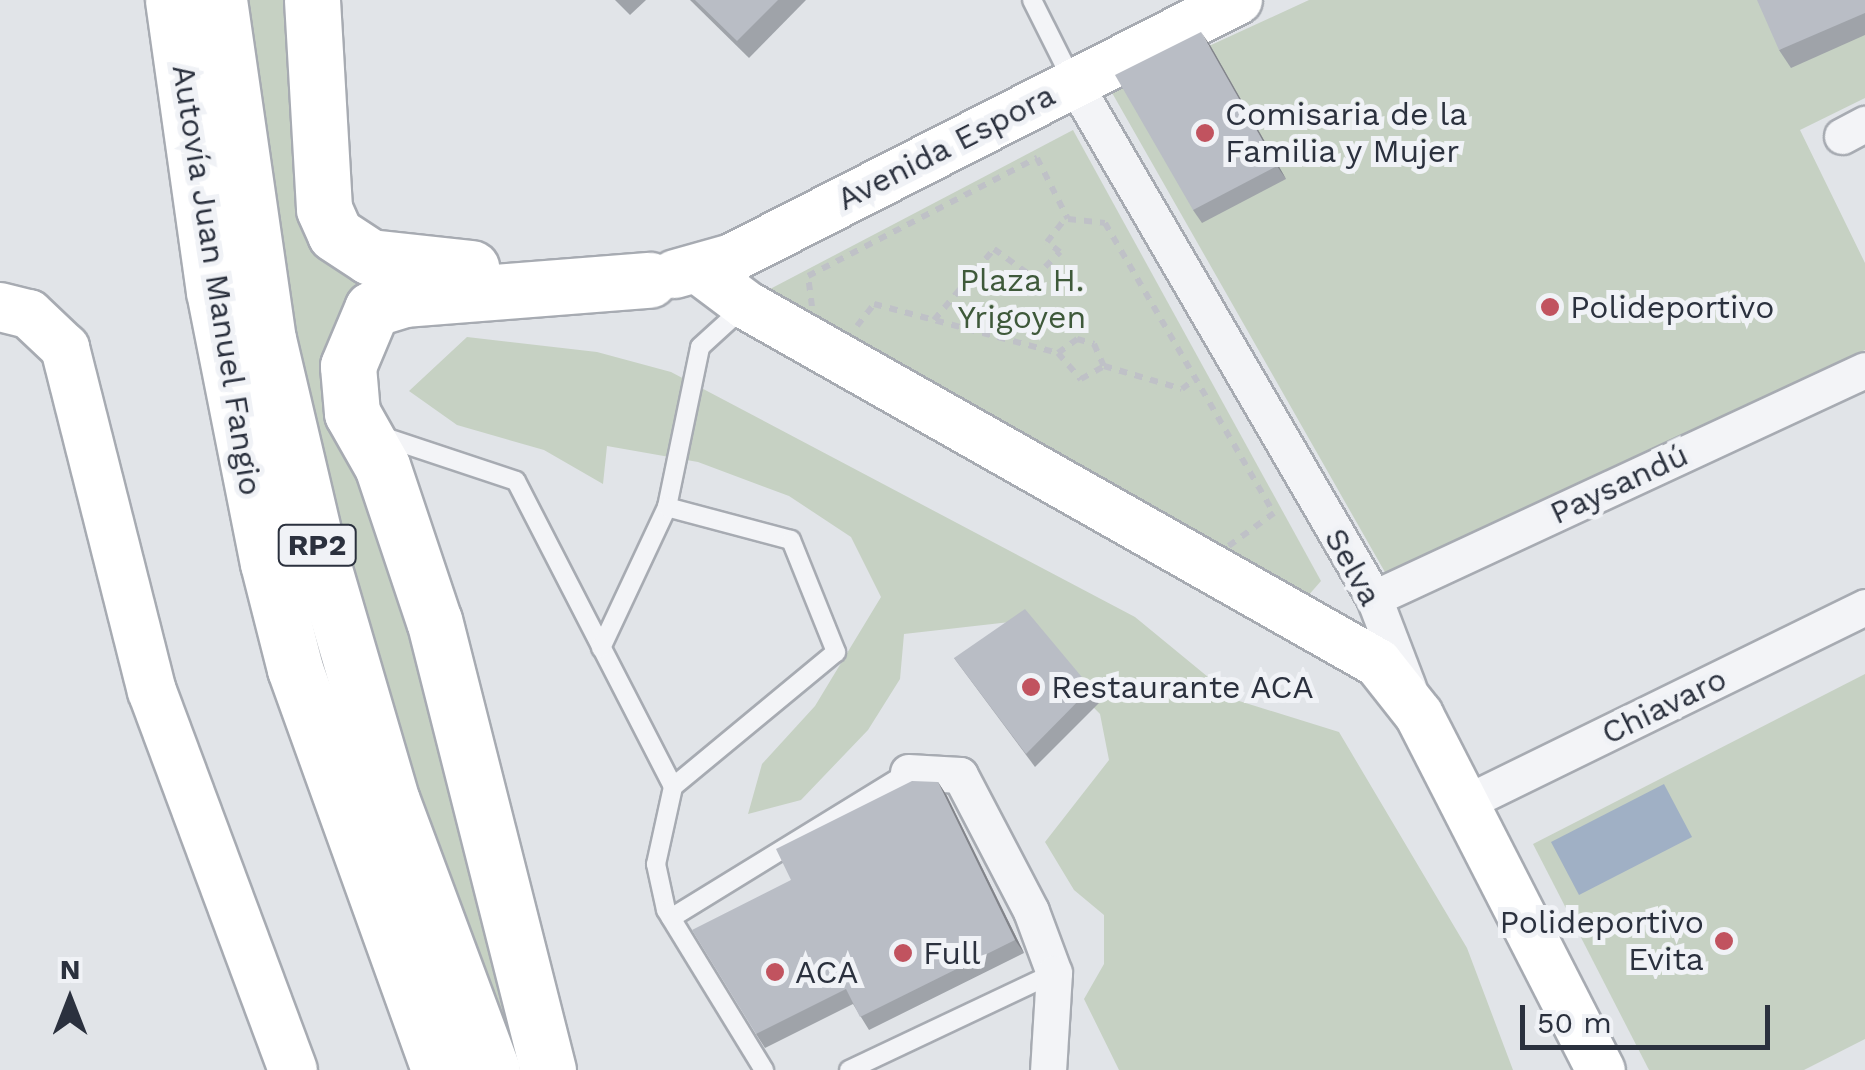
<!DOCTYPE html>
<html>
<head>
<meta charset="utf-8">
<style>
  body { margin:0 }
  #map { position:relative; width:1865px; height:1070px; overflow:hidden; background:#e1e4e8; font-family:"Work Sans",sans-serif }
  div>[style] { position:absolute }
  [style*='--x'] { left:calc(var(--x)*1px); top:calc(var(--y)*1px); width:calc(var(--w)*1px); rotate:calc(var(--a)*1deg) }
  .green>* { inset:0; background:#c6d1c3 }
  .water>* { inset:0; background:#a0b0c5 }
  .path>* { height:6px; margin-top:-3px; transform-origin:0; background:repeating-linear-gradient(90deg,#bfc1c7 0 8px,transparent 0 16px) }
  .roads { filter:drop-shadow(2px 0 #a7abb2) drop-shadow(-2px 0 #a7abb2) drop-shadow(0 2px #a7abb2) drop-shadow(0 -2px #a7abb2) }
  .lane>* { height:18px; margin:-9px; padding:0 9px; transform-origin:9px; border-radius:9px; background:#f3f4f7 }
  .street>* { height:35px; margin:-17.5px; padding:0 17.5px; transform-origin:17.5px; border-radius:17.5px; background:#f3f4f7 }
  .secondary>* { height:48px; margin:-24px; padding:0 24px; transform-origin:24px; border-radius:24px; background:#fff }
  .highway>* { height:55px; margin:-27.5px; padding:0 27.5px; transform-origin:27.5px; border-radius:27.5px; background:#fff }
  .wall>* { inset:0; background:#9fa3a9 }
  .shaded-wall>* { inset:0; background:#82848a }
  .building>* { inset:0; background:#b9bdc5 }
  .dots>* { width:28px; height:28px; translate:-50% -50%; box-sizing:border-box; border:5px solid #f0f2f6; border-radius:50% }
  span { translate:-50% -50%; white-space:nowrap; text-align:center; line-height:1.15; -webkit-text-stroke:10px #f0f2f6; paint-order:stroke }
  .shield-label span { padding:2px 8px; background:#f0f2f6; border:2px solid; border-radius:8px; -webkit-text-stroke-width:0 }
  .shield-label { font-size:30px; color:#2b313e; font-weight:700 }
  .poi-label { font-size:32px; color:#2b313e }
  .left { translate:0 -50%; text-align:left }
  .right { translate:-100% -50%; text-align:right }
  .street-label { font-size:32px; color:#2b313e }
  .park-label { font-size:32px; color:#3e593a }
  .north { position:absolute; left:20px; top:950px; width:100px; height:100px; -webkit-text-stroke:8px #f0f2f6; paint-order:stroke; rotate:0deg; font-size:28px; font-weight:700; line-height:40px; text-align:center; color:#2b313e }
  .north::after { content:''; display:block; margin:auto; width:35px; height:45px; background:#2b313e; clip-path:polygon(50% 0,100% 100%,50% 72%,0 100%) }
  .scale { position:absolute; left:1520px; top:1005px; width:250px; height:45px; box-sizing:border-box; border:5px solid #2b313e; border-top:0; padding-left:12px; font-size:30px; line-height:35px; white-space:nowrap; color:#2b313e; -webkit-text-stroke:8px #f0f2f6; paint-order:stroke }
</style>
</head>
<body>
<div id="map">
  <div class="green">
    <i style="clip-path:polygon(241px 0,290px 0,327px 255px,349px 277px,508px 282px,367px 299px,363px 466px,531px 1070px,513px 1070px,376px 696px,285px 329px)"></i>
    <i style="clip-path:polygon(1309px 0,1865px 0,1865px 98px,1800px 130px,1865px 263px,1865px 350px,1390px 581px,1111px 91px)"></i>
    <i style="clip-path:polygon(1073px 130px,1321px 581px,1307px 597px,755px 297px)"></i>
    <i style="clip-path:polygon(467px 337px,597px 352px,671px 372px,1135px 617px,1236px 700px,1339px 732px,1467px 948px,1513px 1070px,1119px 1070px,1084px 999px,1104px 964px,1104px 915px,1074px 890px,1045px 842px,1109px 760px,1100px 714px,1010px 622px,904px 634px,900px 679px,868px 730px,801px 800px,748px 814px,762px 764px,815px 706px,881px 597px,851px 537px,789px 496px,698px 462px,607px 446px,603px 484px,544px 450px,457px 425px,409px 391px)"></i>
    <i style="clip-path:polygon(1865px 674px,1865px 1039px,1804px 1070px,1649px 1070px,1533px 844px)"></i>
  </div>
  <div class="water">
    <i style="clip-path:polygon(1664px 784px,1692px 837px,1579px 895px,1551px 842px)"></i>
  </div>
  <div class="path">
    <i style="--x:1037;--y:158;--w:68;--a:63.1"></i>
    <i style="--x:1068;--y:219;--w:37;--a:6"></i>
    <i style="--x:1105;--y:223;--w:336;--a:59.8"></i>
    <i style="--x:1274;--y:513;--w:63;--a:144"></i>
    <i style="--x:1223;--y:550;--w:468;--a:-150.9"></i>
    <i style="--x:814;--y:322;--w:46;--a:-97.4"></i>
    <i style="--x:808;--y:276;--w:258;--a:-27.3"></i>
    <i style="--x:934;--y:320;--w:93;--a:-49.8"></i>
    <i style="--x:994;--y:249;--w:49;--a:35.9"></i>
    <i style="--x:1034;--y:278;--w:37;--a:-45"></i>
    <i style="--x:1060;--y:252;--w:16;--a:-142"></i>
    <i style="--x:1047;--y:242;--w:28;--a:-52"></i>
    <i style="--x:857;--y:326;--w:28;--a:-52"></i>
    <i style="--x:874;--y:304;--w:190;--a:14.9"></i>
    <i style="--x:1058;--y:353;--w:35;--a:49"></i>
    <i style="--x:1081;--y:379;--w:26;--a:-29"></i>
    <i style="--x:1104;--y:366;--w:81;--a:16.4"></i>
    <i style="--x:1182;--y:389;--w:18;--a:-38"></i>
    <i style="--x:1058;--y:353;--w:24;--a:-36"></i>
    <i style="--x:1077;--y:339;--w:18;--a:16"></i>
    <i style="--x:1094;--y:344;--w:24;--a:66"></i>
  </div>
  <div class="roads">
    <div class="lane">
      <i style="--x:1032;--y:0;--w:89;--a:63.4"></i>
      <i style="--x:381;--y:436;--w:142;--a:18.4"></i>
      <i style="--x:516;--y:481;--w:344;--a:62.8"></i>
      <i style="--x:673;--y:787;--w:79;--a:102.4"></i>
      <i style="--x:656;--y:864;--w:47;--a:77.7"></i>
      <i style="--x:666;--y:910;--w:188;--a:58.5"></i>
      <i style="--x:667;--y:507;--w:163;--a:-78.3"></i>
      <i style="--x:700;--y:347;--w:61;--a:-42.3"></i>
      <i style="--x:601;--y:648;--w:156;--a:-64.9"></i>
      <i style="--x:667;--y:507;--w:128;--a:14.9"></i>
      <i style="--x:791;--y:540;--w:121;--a:68.1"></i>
      <i style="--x:836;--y:652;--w:212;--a:140.4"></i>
      <i style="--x:671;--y:918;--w:278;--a:-31.6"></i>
      <i style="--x:849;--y:1070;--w:227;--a:-25.3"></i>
    </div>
    <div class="street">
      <i style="--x:1073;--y:81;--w:598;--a:59.79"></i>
      <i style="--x:1374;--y:598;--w:95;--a:69.1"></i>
      <i style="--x:1842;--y:136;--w:26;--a:-28"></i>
      <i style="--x:1374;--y:598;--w:541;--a:-24.91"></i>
      <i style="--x:908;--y:772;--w:52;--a:3.3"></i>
      <i style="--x:960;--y:775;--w:153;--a:62.4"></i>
      <i style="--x:1031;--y:911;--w:66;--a:69.6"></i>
      <i style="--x:1054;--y:973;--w:97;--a:93.5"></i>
      <i style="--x:1463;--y:804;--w:448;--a:-26.1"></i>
    </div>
    <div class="secondary">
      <i style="--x:698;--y:269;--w:60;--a:36.9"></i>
      <i style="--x:746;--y:305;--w:726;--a:29.53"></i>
      <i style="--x:1378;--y:663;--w:66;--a:51.7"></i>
      <i style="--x:1419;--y:715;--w:399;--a:62.9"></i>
      <i style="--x:675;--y:274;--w:59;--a:-15.7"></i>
      <i style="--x:732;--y:258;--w:568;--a:-27.02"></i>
      <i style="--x:0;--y:307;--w:30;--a:14"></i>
      <i style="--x:29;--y:314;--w:50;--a:43.4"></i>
      <i style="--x:65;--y:348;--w:354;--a:75.8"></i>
      <i style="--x:152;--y:691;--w:404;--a:69.6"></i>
    </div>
    <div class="highway">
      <i style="--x:173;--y:0;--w:294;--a:82"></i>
      <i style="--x:214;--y:291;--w:277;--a:78.8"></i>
      <i style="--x:268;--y:563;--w:109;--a:75.7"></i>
      <i style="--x:295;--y:669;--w:426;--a:70.2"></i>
      <i style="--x:219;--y:0;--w:343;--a:81.8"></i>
      <i style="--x:268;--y:339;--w:201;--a:76.8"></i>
      <i style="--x:314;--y:535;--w:277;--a:73.7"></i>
      <i style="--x:392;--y:801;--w:287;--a:69.6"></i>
      <i style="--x:312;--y:0;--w:209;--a:86.7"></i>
      <i style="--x:324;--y:209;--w:27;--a:66"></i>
      <i style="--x:335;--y:234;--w:42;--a:33.3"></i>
      <i style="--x:370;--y:257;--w:102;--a:6.2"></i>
      <i style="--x:548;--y:1070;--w:463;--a:-104.2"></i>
      <i style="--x:434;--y:621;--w:163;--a:-108.5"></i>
      <i style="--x:382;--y:466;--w:61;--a:-119.5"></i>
      <i style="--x:352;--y:413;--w:47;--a:-94.9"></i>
      <i style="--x:348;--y:366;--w:62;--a:-67.2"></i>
      <i style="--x:372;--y:309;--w:34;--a:-17"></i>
      <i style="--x:405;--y:299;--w:245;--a:-4.5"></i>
    </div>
  </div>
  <div class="wall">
    <i style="clip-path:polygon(615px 0,646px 0,630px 15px)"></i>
    <i style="clip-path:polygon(690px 0,806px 0,749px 58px)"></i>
    <i style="clip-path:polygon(1865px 0,1865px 35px,1791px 68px,1779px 50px)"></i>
    <i style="clip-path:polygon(1210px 45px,1286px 179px,1202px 223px,1193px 210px)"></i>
    <i style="clip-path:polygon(954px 658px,1091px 688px,1100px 702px,1035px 767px)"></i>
    <i style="clip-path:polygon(938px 782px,947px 796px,1024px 953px,869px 1030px,853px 1004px,765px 1048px,756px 1034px,791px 880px)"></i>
  </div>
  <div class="shaded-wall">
    <i style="clip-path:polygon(1201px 32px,1210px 45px,1286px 179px,1277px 166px)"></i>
    <i style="clip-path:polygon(938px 782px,947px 796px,1024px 953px,1015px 940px)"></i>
  </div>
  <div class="building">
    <i style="clip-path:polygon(695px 0,778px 0,737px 41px)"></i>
    <i style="clip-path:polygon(1757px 0,1865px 0,1865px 13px,1779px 50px)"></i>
    <i style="clip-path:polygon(1201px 32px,1277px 166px,1193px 210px,1115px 75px)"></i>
    <i style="clip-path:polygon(1025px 609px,1091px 688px,1026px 754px,954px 658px)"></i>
    <i style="clip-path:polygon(912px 781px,938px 782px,1015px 940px,860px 1017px,846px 989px,756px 1034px,692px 930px,791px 880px,776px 849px)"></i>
  </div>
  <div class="dots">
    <i style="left:1205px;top:133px;background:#c1535f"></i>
    <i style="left:1550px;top:307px;background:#c1535f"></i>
    <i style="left:1031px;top:687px;background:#c1535f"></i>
    <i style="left:1724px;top:941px;background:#c1535f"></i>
    <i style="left:903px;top:953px;background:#c1535f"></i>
    <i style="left:775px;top:972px;background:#c1535f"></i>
  </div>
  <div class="shield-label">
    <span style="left:317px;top:545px">RP2</span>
  </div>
  <div class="poi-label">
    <span class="left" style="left:1225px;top:133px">Comisaria de la<br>Familia y Mujer</span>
    <span class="left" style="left:1570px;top:307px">Polideportivo</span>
    <span class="left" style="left:1051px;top:687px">Restaurante ACA</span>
    <span class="right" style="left:1704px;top:941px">Polideportivo<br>Evita</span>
    <span class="left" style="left:923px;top:953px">Full</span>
    <span class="left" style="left:795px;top:972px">ACA</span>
  </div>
  <div class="street-label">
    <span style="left:946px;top:147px;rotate:-27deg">Avenida Espora</span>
    <span style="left:217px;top:280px;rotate:81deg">Autovía Juan Manuel Fangio</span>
    <span style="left:1619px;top:484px;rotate:-25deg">Paysandú</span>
    <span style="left:1353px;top:567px;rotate:61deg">Selva</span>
    <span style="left:1664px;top:706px;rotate:-26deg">Chiavaro</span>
  </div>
  <div class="park-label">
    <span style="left:1022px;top:299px">Plaza H.<br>Yrigoyen</span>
  </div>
  <div class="north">N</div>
  <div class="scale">50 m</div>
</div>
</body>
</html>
